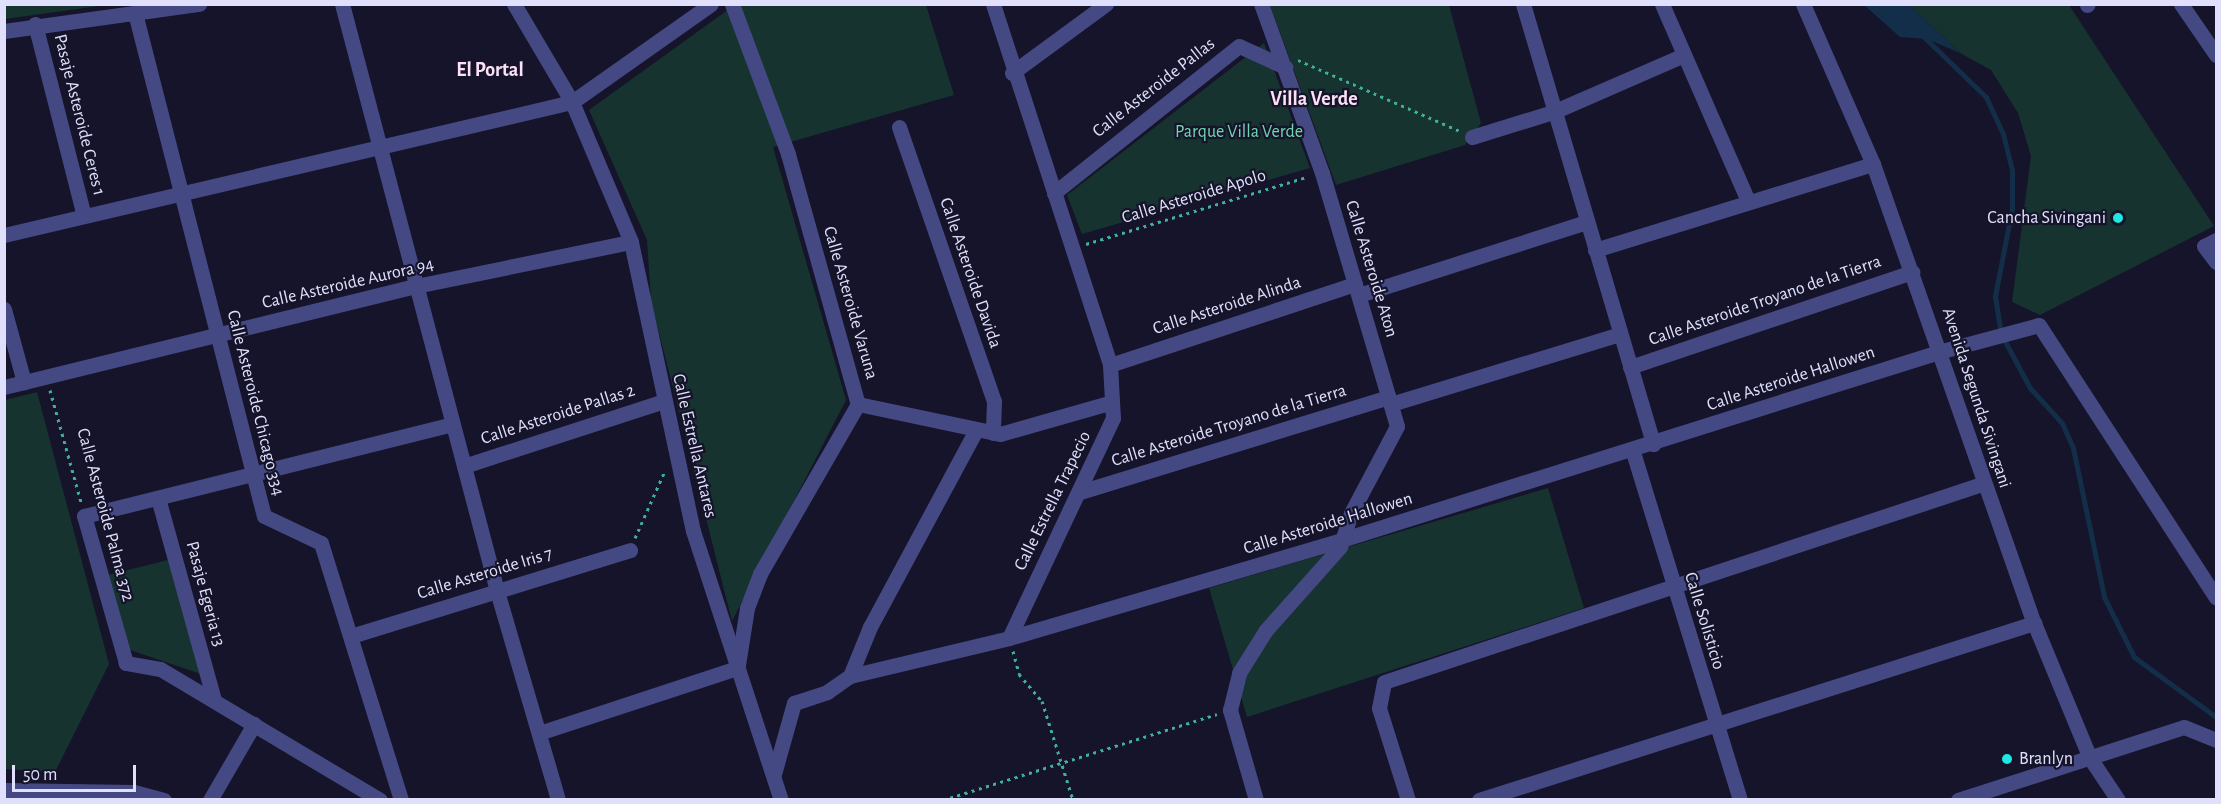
<!DOCTYPE html>
<html>
<head>
<meta charset="utf-8">
<style>
  body { margin:0 }
  #map { position:relative; width:2221px; height:804px; overflow:hidden; background:#15142a; font-family:"Alegreya Sans",sans-serif }
  div>[style] { position:absolute }
  [style*='--x'] { left:calc(var(--x)*1px); top:calc(var(--y)*1px); width:calc(var(--w)*1px); rotate:calc(var(--a)*1deg) }
  .green>* { inset:0; background:#17332f }
  .water>* { inset:0; background:#132e48 }
  .stream>* { height:5px; margin:-2.5px; padding:0 2.5px; transform-origin:2.5px; border-radius:2.5px; background:#132e48 }
  .path>* { height:3px; margin-top:-1.5px; transform-origin:0; background:repeating-linear-gradient(90deg,#3eb19c 0 3px,transparent 0 7.5px) }
  .minor>* { height:15px; margin:-7.5px; padding:0 7.5px; transform-origin:7.5px; border-radius:7.5px; background:#444984 }
  .dots>* { width:16px; height:16px; translate:-50% -50%; box-sizing:border-box; border:3px solid #15142a; border-radius:50% }
  span { translate:-50% -50%; white-space:nowrap; text-align:center; line-height:1.15; -webkit-text-stroke:4.5px #15142a; paint-order:stroke }
  .street-label { font-size:18px; color:#e0e0fc }
  .park-label { font-size:18px; color:#71d6b0 }
  .poi-label { font-size:18px; color:#e0e0fc }
  .right { translate:-100% -50%; text-align:right }
  .left { translate:0 -50%; text-align:left }
  .neighbourhood-label { font-size:20px; color:#fce1f6; font-weight:700 }
  .frame { position:absolute; inset:0; border:6px solid #e0e0fc; pointer-events:none }
  .scale { position:absolute; left:12px; top:765px; width:124px; height:27px; box-sizing:border-box; border:3px solid #e0e0fc; border-top:0; padding-left:8px; font-size:18px; line-height:21px; white-space:nowrap; color:#e0e0fc; -webkit-text-stroke:4px #15142a; paint-order:stroke }
</style>
</head>
<body>
<div id="map">
  <div class="green">
    <i style="clip-path:polygon(5px 4px,106px 4px,106px 5px,5px 19px)"></i>
    <i style="clip-path:polygon(736px 4px,926px 5px,954px 95px,773px 147px,846px 400px,732px 621px,651px 301px,647px 240px,589px 110px)"></i>
    <i style="clip-path:polygon(1270px 5px,1449px 5px,1481px 123px,1465px 145px,1336px 185px)"></i>
    <i style="clip-path:polygon(1910px 5px,2069px 5px,2214px 226px,2040px 315px,2012px 302px,2031px 156px,2018px 113px,1991px 70px,1960px 53px)"></i>
    <i style="clip-path:polygon(1264px 43px,1310px 168px,1082px 234px,1067px 195px)"></i>
    <i style="clip-path:polygon(37px 392px,109px 664px,55px 772px,4px 769px,5px 400px)"></i>
    <i style="clip-path:polygon(1548px 488px,1584px 608px,1247px 717px,1209px 588px)"></i>
    <i style="clip-path:polygon(168px 560px,201px 674px,127px 649px,108px 575px)"></i>
  </div>
  <div class="water">
    <i style="clip-path:polygon(1864px 5px,1910px 5px,1960px 53px,1927px 39px,1900px 37px)"></i>
  </div>
  <div class="stream">
    <i style="--x:1923;--y:36;--w:88;--a:44.1"></i>
    <i style="--x:1986;--y:97;--w:41;--a:65.3"></i>
    <i style="--x:2003;--y:134;--w:36;--a:76"></i>
    <i style="--x:2012;--y:169;--w:39;--a:90"></i>
    <i style="--x:2012;--y:208;--w:90;--a:100.9"></i>
    <i style="--x:1995;--y:296;--w:38;--a:81"></i>
    <i style="--x:2001;--y:334;--w:61;--a:61.8"></i>
    <i style="--x:2030;--y:388;--w:47;--a:47.6"></i>
    <i style="--x:2062;--y:423;--w:27;--a:66"></i>
    <i style="--x:2073;--y:448;--w:152;--a:78.2"></i>
    <i style="--x:2104;--y:597;--w:67;--a:63.4"></i>
    <i style="--x:2134;--y:657;--w:102;--a:36.2"></i>
  </div>
  <div class="path">
    <i style="--x:1298;--y:60;--w:177;--a:23.7"></i>
    <i style="--x:1086;--y:244;--w:231;--a:-16.9"></i>
    <i style="--x:50;--y:390;--w:116;--a:74.5"></i>
    <i style="--x:635;--y:538;--w:71;--a:-66"></i>
    <i style="--x:1013;--y:651;--w:24;--a:75"></i>
    <i style="--x:1019;--y:674;--w:35;--a:50"></i>
    <i style="--x:1042;--y:701;--w:104;--a:72.6"></i>
    <i style="--x:943;--y:800;--w:287;--a:-17.4"></i>
  </div>
  <div class="minor">
    <i style="--x:342;--y:4;--w:607;--a:75.21"></i>
    <i style="--x:497;--y:591;--w:218;--a:73.7"></i>
    <i style="--x:514;--y:4;--w:114;--a:59.4"></i>
    <i style="--x:572;--y:102;--w:152;--a:67.1"></i>
    <i style="--x:631;--y:242;--w:296;--a:77.9"></i>
    <i style="--x:693;--y:531;--w:283;--a:71.9"></i>
    <i style="--x:732;--y:4;--w:160;--a:69.5"></i>
    <i style="--x:788;--y:154;--w:260;--a:74.4"></i>
    <i style="--x:858;--y:404;--w:196;--a:120"></i>
    <i style="--x:760;--y:574;--w:36;--a:111"></i>
    <i style="--x:747;--y:608;--w:58;--a:99"></i>
    <i style="--x:993;--y:4;--w:379;--a:72"></i>
    <i style="--x:1110;--y:365;--w:53;--a:86.8"></i>
    <i style="--x:1113;--y:418;--w:243;--a:115.3"></i>
    <i style="--x:1523;--y:4;--w:459;--a:73.5"></i>
    <i style="--x:1662;--y:4;--w:215;--a:66.4"></i>
    <i style="--x:1803;--y:4;--w:175;--a:66.4"></i>
    <i style="--x:1873;--y:164;--w:486;--a:70.7"></i>
    <i style="--x:2034;--y:623;--w:146;--a:67.5"></i>
    <i style="--x:2090;--y:758;--w:50;--a:56.3"></i>
    <i style="--x:2181;--y:4;--w:62;--a:55.5"></i>
    <i style="--x:2087;--y:5;--w:1;--a:-45"></i>
    <i style="--x:135;--y:13;--w:519;--a:75.62"></i>
    <i style="--x:264;--y:516;--w:63;--a:25.3"></i>
    <i style="--x:321;--y:543;--w:269;--a:72.7"></i>
    <i style="--x:35;--y:24;--w:198;--a:75.7"></i>
    <i style="--x:4;--y:31;--w:197;--a:-7.9"></i>
    <i style="--x:1012;--y:73;--w:117;--a:-36.3"></i>
    <i style="--x:899;--y:127;--w:290;--a:70.9"></i>
    <i style="--x:994;--y:401;--w:32;--a:92"></i>
    <i style="--x:1472;--y:137;--w:85;--a:-17.2"></i>
    <i style="--x:1553;--y:112;--w:143;--a:-23.5"></i>
    <i style="--x:1054;--y:193;--w:236;--a:-38.5"></i>
    <i style="--x:1239;--y:46;--w:51;--a:24.5"></i>
    <i style="--x:4;--y:235;--w:583;--a:-13.18"></i>
    <i style="--x:572;--y:102;--w:170;--a:-35.2"></i>
    <i style="--x:2216;--y:240;--w:13;--a:153"></i>
    <i style="--x:2204;--y:246;--w:20;--a:53"></i>
    <i style="--x:1595;--y:250;--w:291;--a:-17.2"></i>
    <i style="--x:1359;--y:295;--w:238;--a:-17.8"></i>
    <i style="--x:4;--y:309;--w:76;--a:74.7"></i>
    <i style="--x:1110;--y:365;--w:258;--a:-18.3"></i>
    <i style="--x:1630;--y:367;--w:298;--a:-18.6"></i>
    <i style="--x:4;--y:387;--w:424;--a:-13.8"></i>
    <i style="--x:416;--y:286;--w:219;--a:-11.6"></i>
    <i style="--x:858;--y:404;--w:145;--a:11.9"></i>
    <i style="--x:1000;--y:434;--w:116;--a:-15.9"></i>
    <i style="--x:1391;--y:404;--w:239;--a:-17"></i>
    <i style="--x:1633;--y:452;--w:364;--a:72.9"></i>
    <i style="--x:464;--y:466;--w:210;--a:-18"></i>
    <i style="--x:1080;--y:492;--w:323;--a:-17.1"></i>
    <i style="--x:158;--y:498;--w:210;--a:74.5"></i>
    <i style="--x:351;--y:636;--w:292;--a:-17.1"></i>
    <i style="--x:850;--y:676;--w:53;--a:-67.8"></i>
    <i style="--x:870;--y:627;--w:221;--a:-61.7"></i>
    <i style="--x:539;--y:733;--w:208;--a:-18.2"></i>
    <i style="--x:774;--y:774;--w:74;--a:-74.3"></i>
    <i style="--x:794;--y:703;--w:35;--a:-18"></i>
    <i style="--x:827;--y:692;--w:28;--a:-35"></i>
    <i style="--x:850;--y:676;--w:163;--a:-13.4"></i>
    <i style="--x:1009;--y:638;--w:346;--a:-16.4"></i>
    <i style="--x:1341;--y:540;--w:630;--a:-17.46"></i>
    <i style="--x:1942;--y:351;--w:100;--a:-15"></i>
    <i style="--x:2039;--y:325;--w:325;--a:57"></i>
    <i style="--x:4;--y:790;--w:130;--a:0.9"></i>
    <i style="--x:134;--y:792;--w:31;--a:15"></i>
    <i style="--x:210;--y:800;--w:88;--a:-59.9"></i>
    <i style="--x:380;--y:800;--w:256;--a:-149.2"></i>
    <i style="--x:160;--y:669;--w:35;--a:-170"></i>
    <i style="--x:126;--y:663;--w:153;--a:-105.9"></i>
    <i style="--x:84;--y:516;--w:379;--a:-14"></i>
    <i style="--x:1256;--y:800;--w:94;--a:-106.1"></i>
    <i style="--x:1230;--y:710;--w:38;--a:-76"></i>
    <i style="--x:1239;--y:673;--w:51;--a:-57.9"></i>
    <i style="--x:1266;--y:630;--w:111;--a:-48.3"></i>
    <i style="--x:1340;--y:547;--w:36;--a:-72"></i>
    <i style="--x:1351;--y:513;--w:98;--a:-62.1"></i>
    <i style="--x:1397;--y:426;--w:264;--a:-106.5"></i>
    <i style="--x:1322;--y:173;--w:180;--a:-109.8"></i>
    <i style="--x:1408;--y:800;--w:96;--a:-107.5"></i>
    <i style="--x:1379;--y:708;--w:26;--a:-79"></i>
    <i style="--x:1384;--y:682;--w:630;--a:-18.32"></i>
    <i style="--x:1479;--y:800;--w:583;--a:-17.69"></i>
    <i style="--x:1958;--y:800;--w:237;--a:-17.9"></i>
    <i style="--x:2184;--y:727;--w:35;--a:22"></i>
  </div>
  <div class="dots">
    <i style="left:2118px;top:218px;background:#1fe8e3"></i>
    <i style="left:2007px;top:759px;background:#1fe8e3"></i>
  </div>
  <div class="street-label">
    <span style="left:1154px;top:88px;rotate:-38deg">Calle Asteroide Pallas</span>
    <span style="left:79px;top:115px;rotate:76deg">Pasaje Asteroide Ceres 1</span>
    <span style="left:1194px;top:197px;rotate:-17deg">Calle Asteroide Apolo</span>
    <span style="left:1371px;top:269px;rotate:73deg">Calle Asteroide Aton</span>
    <span style="left:970px;top:273px;rotate:71deg">Calle Asteroide Davida</span>
    <span style="left:348px;top:284px;rotate:-13deg">Calle Asteroide Aurora 94</span>
    <span style="left:1765px;top:301px;rotate:-19deg">Calle Asteroide Troyano de la Tierra</span>
    <span style="left:850px;top:303px;rotate:74deg">Calle Asteroide Varuna</span>
    <span style="left:1227px;top:306px;rotate:-18deg">Calle Asteroide Alinda</span>
    <span style="left:1791px;top:379px;rotate:-18deg">Calle Asteroide Hallowen</span>
    <span style="left:1976px;top:398px;rotate:72deg">Avenida Segunda Sivingani</span>
    <span style="left:255px;top:403px;rotate:76deg">Calle Asteroide Chicago 334</span>
    <span style="left:558px;top:415px;rotate:-18deg">Calle Asteroide Pallas 2</span>
    <span style="left:1229px;top:426px;rotate:-17deg">Calle Asteroide Troyano de la Tierra</span>
    <span style="left:694px;top:446px;rotate:77deg">Calle Estrella Antares</span>
    <span style="left:1053px;top:501px;rotate:-64deg">Calle Estrella Trapecio</span>
    <span style="left:105px;top:515px;rotate:75deg">Calle Asteroide Palma 372</span>
    <span style="left:1328px;top:524px;rotate:-17deg">Calle Asteroide Hallowen</span>
    <span style="left:485px;top:574px;rotate:-17deg">Calle Asteroide Iris 7</span>
    <span style="left:205px;top:594px;rotate:75deg">Pasaje Egeria 13</span>
    <span style="left:1704px;top:621px;rotate:73deg">Calle Solisticio</span>
  </div>
  <div class="park-label">
    <span style="left:1239px;top:132px">Parque Villa Verde</span>
  </div>
  <div class="poi-label">
    <span class="right" style="left:2106px;top:218px">Cancha Sivingani</span>
    <span class="left" style="left:2019px;top:759px">Branlyn</span>
  </div>
  <div class="neighbourhood-label">
    <span style="left:490px;top:70px">El Portal</span>
    <span style="left:1314px;top:99px">Villa Verde</span>
  </div>
  <div class="frame"></div>
  <div class="scale">50 m</div>
</div>
</body>
</html>
